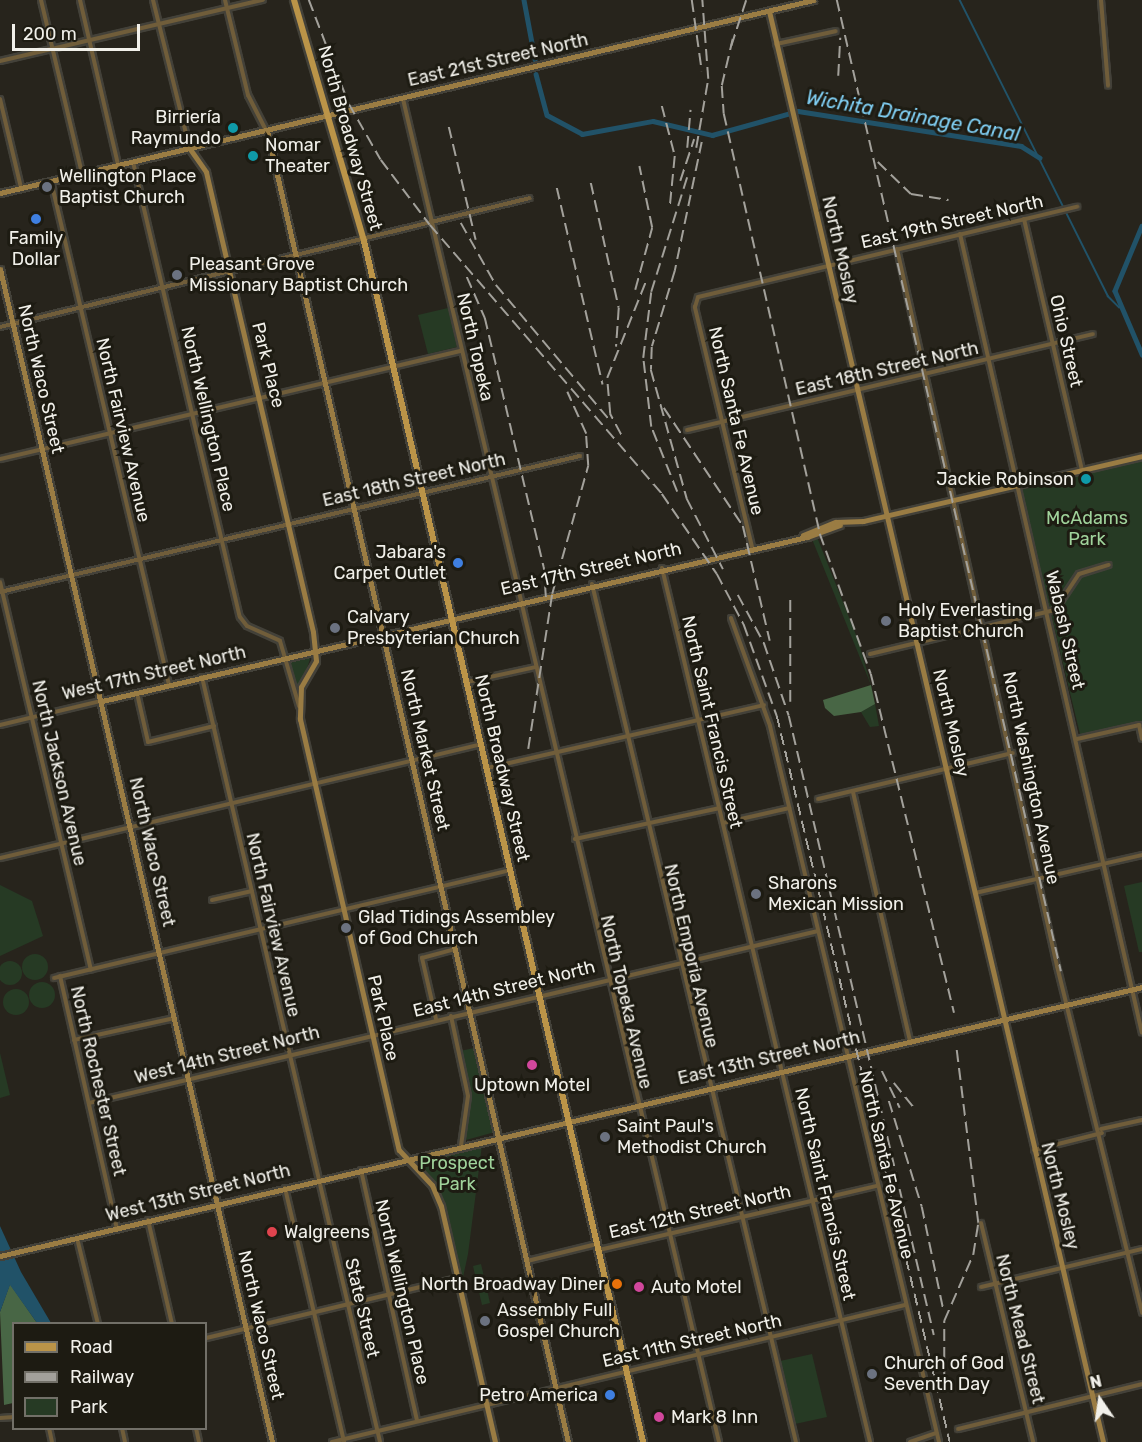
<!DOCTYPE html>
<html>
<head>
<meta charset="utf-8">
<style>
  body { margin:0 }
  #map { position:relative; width:1142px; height:1442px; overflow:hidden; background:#27241c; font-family:Rubik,sans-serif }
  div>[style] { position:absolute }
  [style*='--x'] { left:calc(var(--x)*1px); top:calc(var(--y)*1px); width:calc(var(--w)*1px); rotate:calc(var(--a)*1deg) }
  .green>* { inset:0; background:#263a24 }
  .round { border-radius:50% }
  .forest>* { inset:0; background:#486645 }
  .water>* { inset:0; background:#215268 }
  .stream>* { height:1.5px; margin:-0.75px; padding:0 0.75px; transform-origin:0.75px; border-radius:0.75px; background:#215268 }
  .canal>* { height:4.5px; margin:-2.25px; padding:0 2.25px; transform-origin:2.25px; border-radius:2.25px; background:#215268 }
  .roads { filter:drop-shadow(2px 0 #434139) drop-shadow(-2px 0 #434139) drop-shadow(0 2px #434139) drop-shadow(0 -2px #434139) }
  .street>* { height:4px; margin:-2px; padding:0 2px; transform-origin:2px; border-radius:2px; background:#705d3a }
  .secondary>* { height:5px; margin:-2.5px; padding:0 2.5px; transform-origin:2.5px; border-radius:2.5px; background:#9a7c43 }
  .primary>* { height:6px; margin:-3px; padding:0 3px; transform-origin:3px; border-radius:3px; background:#bb9448 }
  .rail>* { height:1.5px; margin-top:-0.75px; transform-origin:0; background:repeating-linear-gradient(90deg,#a3a19b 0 12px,transparent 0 18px) }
  .dots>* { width:16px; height:16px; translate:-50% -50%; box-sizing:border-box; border:3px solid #1d1b12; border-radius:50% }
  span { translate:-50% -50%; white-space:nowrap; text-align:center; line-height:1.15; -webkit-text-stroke:6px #1d1b12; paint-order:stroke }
  .street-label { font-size:18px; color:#f1f0ea }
  .poi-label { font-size:18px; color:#f1f0ea }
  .right { translate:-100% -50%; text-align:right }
  .left { translate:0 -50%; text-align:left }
  .park-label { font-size:18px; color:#a0d39b }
  .water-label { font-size:20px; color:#81d0f5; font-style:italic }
  .legend { position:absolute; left:12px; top:1322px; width:195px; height:108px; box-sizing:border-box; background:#1d1b12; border:2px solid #727068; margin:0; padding:8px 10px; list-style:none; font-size:18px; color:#f1f0ea }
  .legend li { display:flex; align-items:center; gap:12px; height:30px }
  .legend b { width:30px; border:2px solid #727068 }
  .north { position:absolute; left:1070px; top:1370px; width:60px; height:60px; -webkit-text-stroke:4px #1d1b12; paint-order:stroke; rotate:347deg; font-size:16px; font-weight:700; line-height:24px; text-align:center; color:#f1f0ea }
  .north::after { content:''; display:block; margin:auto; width:21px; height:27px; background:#f1f0ea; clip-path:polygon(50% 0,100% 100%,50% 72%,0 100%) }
  .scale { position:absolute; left:12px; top:24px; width:128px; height:27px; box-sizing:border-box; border:3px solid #f1f0ea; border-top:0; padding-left:8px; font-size:18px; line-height:21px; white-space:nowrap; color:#f1f0ea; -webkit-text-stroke:4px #1d1b12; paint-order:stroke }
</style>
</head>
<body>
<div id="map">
  <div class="green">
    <i style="clip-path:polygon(448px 308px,457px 347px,428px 354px,418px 315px)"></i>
    <i style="clip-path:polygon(1142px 460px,1142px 724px,1080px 734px,1021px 490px)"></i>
    <i style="clip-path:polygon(817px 537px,858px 640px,871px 685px,812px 539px)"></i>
    <i style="clip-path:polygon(311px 656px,306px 671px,293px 693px,286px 662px)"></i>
    <i style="clip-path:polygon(875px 704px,879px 726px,870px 727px,861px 712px)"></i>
    <i style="clip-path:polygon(1142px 882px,1142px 952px,1139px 952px,1124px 886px)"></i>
    <i style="clip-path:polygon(0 885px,32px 901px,43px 936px,0 956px)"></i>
    <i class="round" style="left:22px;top:954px;width:26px;height:26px"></i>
    <i class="round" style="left:-2px;top:961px;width:24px;height:24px"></i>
    <i class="round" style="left:29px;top:982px;width:26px;height:26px"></i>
    <i class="round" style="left:3px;top:989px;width:26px;height:26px"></i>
    <i style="clip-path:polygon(474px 1048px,495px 1132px,466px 1140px,470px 1096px,460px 1051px)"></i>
    <i style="clip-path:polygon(0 1053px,10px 1095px,0 1098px)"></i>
    <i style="clip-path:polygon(482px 1145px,468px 1254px,462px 1282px,440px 1191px,416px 1163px)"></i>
    <i style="clip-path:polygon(481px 1264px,490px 1303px,482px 1305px,473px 1266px)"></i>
    <i style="clip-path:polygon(812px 1354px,827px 1417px,795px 1424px,780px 1361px)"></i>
  </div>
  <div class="forest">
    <i style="clip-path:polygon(871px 685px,875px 704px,861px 712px,834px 716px,825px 708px,823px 700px)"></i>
    <i style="clip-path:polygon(10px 1284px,37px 1323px,14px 1324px,13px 1403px,4px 1405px,0 1312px)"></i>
  </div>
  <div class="water">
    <i style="clip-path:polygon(0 1226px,21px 1272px,51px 1323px,37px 1323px,10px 1285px,0 1312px)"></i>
  </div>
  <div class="stream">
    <i style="--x:960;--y:0;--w:331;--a:63.4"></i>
    <i style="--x:1108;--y:296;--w:16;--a:45"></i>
  </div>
  <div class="canal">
    <i style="--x:524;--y:0;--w:60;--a:79.4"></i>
    <i style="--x:536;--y:74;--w:42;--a:75"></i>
    <i style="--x:547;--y:115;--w:40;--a:28"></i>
    <i style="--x:582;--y:134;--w:72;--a:-10.4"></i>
    <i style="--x:653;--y:121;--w:61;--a:13.3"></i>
    <i style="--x:712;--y:135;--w:89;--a:-15.6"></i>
    <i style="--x:798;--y:111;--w:226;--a:8.9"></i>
    <i style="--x:1021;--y:146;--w:22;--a:32"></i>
    <i style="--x:1142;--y:226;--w:70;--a:112.6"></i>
    <i style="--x:1115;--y:291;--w:69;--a:66.8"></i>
  </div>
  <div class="roads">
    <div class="street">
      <i style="--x:41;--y:0;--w:179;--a:76.7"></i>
      <i style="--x:80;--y:0;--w:169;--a:77"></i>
      <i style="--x:153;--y:0;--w:154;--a:76.1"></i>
      <i style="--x:225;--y:0;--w:98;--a:76.4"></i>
      <i style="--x:248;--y:95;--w:39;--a:63"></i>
      <i style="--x:1101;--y:0;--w:86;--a:85.3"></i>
      <i style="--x:776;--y:44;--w:61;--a:-12.2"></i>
      <i style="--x:0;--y:61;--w:270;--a:-13.1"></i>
      <i style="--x:0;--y:99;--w:91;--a:76.7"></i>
      <i style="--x:403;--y:99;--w:1380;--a:76.76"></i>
      <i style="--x:133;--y:162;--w:467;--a:76.8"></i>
      <i style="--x:240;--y:617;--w:11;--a:52"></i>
      <i style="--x:247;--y:626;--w:36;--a:24"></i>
      <i style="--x:280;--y:641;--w:68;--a:73.7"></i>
      <i style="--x:51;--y:181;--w:518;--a:76.82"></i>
      <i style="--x:1024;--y:219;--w:258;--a:77"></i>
      <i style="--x:960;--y:234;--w:819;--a:77.17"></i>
      <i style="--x:897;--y:249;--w:735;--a:77.42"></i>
      <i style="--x:1057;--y:966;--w:357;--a:76.2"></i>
      <i style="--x:0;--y:327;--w:545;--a:-13.68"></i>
      <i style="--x:687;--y:430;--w:417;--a:-13.3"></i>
      <i style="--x:0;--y:459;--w:474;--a:-13.2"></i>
      <i style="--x:752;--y:547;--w:247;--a:-103.4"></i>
      <i style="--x:695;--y:307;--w:10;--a:-73"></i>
      <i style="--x:698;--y:297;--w:390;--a:-13.4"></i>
      <i style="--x:662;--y:568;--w:898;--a:76.61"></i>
      <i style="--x:0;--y:582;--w:398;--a:76.8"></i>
      <i style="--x:592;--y:584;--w:882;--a:76.63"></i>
      <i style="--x:0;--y:592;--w:596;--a:-13.2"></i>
      <i style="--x:731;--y:618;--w:115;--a:70.1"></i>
      <i style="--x:770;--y:726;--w:736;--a:76.72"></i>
      <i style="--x:870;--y:654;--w:190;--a:-13.4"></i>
      <i style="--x:1055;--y:610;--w:43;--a:-56.3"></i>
      <i style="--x:1079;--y:574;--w:31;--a:-17"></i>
      <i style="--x:202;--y:677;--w:785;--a:76.9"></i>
      <i style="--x:467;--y:682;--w:71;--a:-12.3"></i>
      <i style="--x:137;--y:693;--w:50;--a:77.3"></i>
      <i style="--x:148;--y:742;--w:68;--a:-13.6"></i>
      <i style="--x:0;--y:725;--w:104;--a:-13.4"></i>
      <i style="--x:1077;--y:739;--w:64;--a:-12.7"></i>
      <i style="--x:1139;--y:725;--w:14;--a:78"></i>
      <i style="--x:487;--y:768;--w:284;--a:-12.8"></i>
      <i style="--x:853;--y:792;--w:255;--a:77.1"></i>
      <i style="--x:818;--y:799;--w:200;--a:-13.3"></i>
      <i style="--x:723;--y:823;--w:68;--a:-12.8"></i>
      <i style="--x:575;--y:839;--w:147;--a:-12.1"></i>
      <i style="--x:0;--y:858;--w:494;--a:-13.3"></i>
      <i style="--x:975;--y:893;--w:171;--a:-12.8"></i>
      <i style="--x:212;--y:900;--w:41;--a:-12.7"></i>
      <i style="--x:60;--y:976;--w:258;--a:77.3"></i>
      <i style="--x:54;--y:978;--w:469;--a:-13.3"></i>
      <i style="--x:451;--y:1016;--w:82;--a:78"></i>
      <i style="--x:468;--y:1096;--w:50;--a:98"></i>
      <i style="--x:436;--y:1019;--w:63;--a:-102.9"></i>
      <i style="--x:422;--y:958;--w:35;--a:-15"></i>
      <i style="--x:74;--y:1040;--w:103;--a:-12.3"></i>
      <i style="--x:89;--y:1103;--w:749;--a:-13.28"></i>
      <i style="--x:1101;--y:1129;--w:42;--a:-12.4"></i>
      <i style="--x:1034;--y:1150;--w:70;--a:-14"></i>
      <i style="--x:361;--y:1170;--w:257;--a:77.4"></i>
      <i style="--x:285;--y:1188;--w:261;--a:76.9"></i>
      <i style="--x:148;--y:1220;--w:107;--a:77"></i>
      <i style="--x:981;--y:1223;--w:225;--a:76.6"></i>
      <i style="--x:77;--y:1238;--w:89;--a:76.3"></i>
      <i style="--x:599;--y:1250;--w:285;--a:-13"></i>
      <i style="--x:527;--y:1261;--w:72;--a:-13.7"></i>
      <i style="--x:981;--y:1287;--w:165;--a:-13.3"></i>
      <i style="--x:206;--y:1338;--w:258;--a:-13.4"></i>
      <i style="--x:0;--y:1418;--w:14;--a:-4"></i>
      <i style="--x:49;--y:1428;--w:14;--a:78"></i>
      <i style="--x:122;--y:1428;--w:14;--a:78"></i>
      <i style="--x:196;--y:1428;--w:14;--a:78"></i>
      <i style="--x:958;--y:1429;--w:189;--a:-13.7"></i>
      <i style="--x:332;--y:1442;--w:589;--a:-13.45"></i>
      <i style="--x:910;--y:1442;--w:28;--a:-19"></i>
    </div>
    <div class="secondary">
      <i style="--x:769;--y:11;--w:1469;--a:76.86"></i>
      <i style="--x:267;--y:131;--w:1345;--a:77.07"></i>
      <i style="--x:190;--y:149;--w:28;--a:55"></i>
      <i style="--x:206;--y:172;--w:472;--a:76.9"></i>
      <i style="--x:313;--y:632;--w:29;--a:84"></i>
      <i style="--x:316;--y:661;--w:30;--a:120"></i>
      <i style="--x:301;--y:687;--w:32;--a:92"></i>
      <i style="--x:300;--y:719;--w:442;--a:77.1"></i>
      <i style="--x:399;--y:1150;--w:48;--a:46.7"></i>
      <i style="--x:432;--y:1185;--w:23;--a:67"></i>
      <i style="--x:441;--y:1206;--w:242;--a:77.1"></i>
      <i style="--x:0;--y:193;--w:836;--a:-13.35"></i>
      <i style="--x:0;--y:269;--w:1204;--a:76.94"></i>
      <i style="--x:803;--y:535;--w:35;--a:-22"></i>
      <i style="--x:836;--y:522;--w:27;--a:-2"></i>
      <i style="--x:863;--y:521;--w:286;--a:-13.1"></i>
      <i style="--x:102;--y:701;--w:724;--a:-13.1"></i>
      <i style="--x:807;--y:537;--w:35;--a:-20"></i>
      <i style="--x:0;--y:1256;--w:1173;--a:-13.25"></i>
    </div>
    <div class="primary">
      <i style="--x:294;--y:0;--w:251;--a:73.8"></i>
      <i style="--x:364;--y:241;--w:1233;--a:76.92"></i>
    </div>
  </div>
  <div class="rail">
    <i style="--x:309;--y:0;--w:111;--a:69"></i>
    <i style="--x:349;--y:104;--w:64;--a:60.3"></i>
    <i style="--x:381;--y:160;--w:81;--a:53"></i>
    <i style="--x:430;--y:225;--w:355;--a:49.2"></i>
    <i style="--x:662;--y:494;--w:97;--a:55.5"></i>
    <i style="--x:717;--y:574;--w:58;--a:62.1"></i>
    <i style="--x:744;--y:625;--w:97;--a:70.1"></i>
    <i style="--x:777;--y:716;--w:746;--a:76.6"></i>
    <i style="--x:692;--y:0;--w:72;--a:82"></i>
    <i style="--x:837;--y:0;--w:997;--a:77.01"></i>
    <i style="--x:733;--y:39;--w:48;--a:103.2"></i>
    <i style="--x:722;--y:86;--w:28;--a:86"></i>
    <i style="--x:724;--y:114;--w:431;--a:77.1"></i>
    <i style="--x:820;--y:534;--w:149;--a:70"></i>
    <i style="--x:871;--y:674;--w:349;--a:76.2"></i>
    <i style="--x:731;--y:46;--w:48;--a:-71.9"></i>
    <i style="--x:838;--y:76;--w:38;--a:-87"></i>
    <i style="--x:662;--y:106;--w:52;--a:75.4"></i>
    <i style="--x:675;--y:156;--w:51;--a:95.6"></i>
    <i style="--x:449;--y:127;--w:116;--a:76.6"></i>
    <i style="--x:702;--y:142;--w:132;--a:101.8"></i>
    <i style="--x:675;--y:271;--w:79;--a:106.8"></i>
    <i style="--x:652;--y:347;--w:23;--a:92"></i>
    <i style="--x:651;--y:370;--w:134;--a:74.4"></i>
    <i style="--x:687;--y:499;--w:79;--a:62.8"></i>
    <i style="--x:687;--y:148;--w:38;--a:-85"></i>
    <i style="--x:696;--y:148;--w:70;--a:-80.1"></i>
    <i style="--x:708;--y:79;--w:79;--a:-94.3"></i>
    <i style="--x:878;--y:162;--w:46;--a:44.1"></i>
    <i style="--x:911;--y:194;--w:38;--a:9"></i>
    <i style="--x:680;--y:181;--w:44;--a:-71.6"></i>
    <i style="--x:591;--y:183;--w:128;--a:77.4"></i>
    <i style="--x:619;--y:308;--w:39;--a:94"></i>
    <i style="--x:557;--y:188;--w:202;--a:76.9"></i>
    <i style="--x:461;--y:223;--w:71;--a:60.6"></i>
    <i style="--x:496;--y:285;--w:175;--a:49.9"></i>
    <i style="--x:467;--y:277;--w:45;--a:66.3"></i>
    <i style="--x:485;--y:318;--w:256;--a:76.7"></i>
    <i style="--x:544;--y:567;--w:32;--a:86"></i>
    <i style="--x:635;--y:290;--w:64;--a:-74.7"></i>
    <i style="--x:652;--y:228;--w:63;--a:-101.8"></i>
    <i style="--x:664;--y:408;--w:142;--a:56.2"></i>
    <i style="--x:743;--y:526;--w:118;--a:76.8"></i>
    <i style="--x:621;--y:435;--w:24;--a:-118"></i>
    <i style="--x:610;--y:414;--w:36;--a:-95"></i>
    <i style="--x:607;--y:378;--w:105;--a:-68.1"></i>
    <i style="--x:677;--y:492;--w:70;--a:-111.8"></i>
    <i style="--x:651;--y:427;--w:69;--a:-96.6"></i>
    <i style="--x:643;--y:358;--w:66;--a:-83.1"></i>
    <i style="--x:651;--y:292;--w:124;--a:-72.6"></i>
    <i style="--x:738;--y:595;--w:55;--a:61.6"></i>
    <i style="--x:764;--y:643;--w:77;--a:71.1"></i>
    <i style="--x:789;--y:716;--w:636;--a:76.82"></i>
    <i style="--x:790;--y:702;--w:105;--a:-90"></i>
    <i style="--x:528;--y:749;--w:157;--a:-81.2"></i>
    <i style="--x:552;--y:594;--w:133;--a:-74.3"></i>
    <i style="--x:588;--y:466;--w:32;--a:-94"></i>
    <i style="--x:586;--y:434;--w:46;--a:-114.3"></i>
    <i style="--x:882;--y:1071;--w:41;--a:64.1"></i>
    <i style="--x:894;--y:1083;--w:33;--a:51"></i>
    <i style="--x:889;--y:1101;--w:111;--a:72.7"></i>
    <i style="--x:922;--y:1207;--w:107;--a:78.2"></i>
    <i style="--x:944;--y:1377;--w:56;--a:-90"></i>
    <i style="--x:944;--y:1321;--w:72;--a:-66.3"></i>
    <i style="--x:973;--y:1255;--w:32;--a:-81"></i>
    <i style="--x:978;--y:1223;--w:178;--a:-97.1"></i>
  </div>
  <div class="dots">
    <i style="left:233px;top:128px;background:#0f9aa8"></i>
    <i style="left:253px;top:156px;background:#0f9aa8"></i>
    <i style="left:47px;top:187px;background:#6b7280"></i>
    <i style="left:36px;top:219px;background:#3f7fe0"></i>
    <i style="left:177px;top:275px;background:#6b7280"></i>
    <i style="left:1086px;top:479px;background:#0f9aa8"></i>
    <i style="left:458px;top:563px;background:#3f7fe0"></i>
    <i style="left:886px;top:621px;background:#6b7280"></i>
    <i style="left:335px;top:628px;background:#6b7280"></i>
    <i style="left:756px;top:894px;background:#6b7280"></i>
    <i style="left:346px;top:928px;background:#6b7280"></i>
    <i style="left:532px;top:1065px;background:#d1479c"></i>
    <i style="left:605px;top:1137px;background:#6b7280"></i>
    <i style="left:272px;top:1232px;background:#e0444e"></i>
    <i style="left:617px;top:1284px;background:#e8710a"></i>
    <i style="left:639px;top:1287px;background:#d1479c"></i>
    <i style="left:485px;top:1321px;background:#6b7280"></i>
    <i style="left:872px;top:1374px;background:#6b7280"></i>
    <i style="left:610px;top:1395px;background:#3f7fe0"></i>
    <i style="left:659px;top:1417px;background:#d1479c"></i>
  </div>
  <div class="street-label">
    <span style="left:498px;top:60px;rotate:-13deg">East 21st Street North</span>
    <span style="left:350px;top:138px;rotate:74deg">North Broadway Street</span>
    <span style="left:952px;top:222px;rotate:-13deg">East 19th Street North</span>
    <span style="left:840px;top:250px;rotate:77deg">North Mosley</span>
    <span style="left:1066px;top:341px;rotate:77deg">Ohio Street</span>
    <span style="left:475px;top:347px;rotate:77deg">North Topeka</span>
    <span style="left:268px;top:365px;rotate:76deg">Park Place</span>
    <span style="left:887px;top:369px;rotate:-13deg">East 18th Street North</span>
    <span style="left:41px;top:379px;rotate:77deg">North Waco Street</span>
    <span style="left:208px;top:419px;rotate:77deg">North Wellington Place</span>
    <span style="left:736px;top:421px;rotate:77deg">North Santa Fe Avenue</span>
    <span style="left:123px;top:430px;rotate:77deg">North Fairview Avenue</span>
    <span style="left:414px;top:480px;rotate:-13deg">East 18th Street North</span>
    <span style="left:591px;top:569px;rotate:-13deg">East 17th Street North</span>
    <span style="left:1065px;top:630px;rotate:77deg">Wabash Street</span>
    <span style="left:154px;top:673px;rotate:-13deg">West 17th Street North</span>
    <span style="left:712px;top:722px;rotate:77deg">North Saint Francis Street</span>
    <span style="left:951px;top:723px;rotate:77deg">North Mosley</span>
    <span style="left:425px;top:750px;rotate:77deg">North Market Street</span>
    <span style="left:502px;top:768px;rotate:77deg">North Broadway Street</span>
    <span style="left:59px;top:773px;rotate:77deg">North Jackson Avenue</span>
    <span style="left:1031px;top:778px;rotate:78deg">North Washington Avenue</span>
    <span style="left:152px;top:852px;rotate:77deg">North Waco Street</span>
    <span style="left:273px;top:925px;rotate:77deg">North Fairview Avenue</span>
    <span style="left:691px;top:956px;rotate:77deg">North Emporia Avenue</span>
    <span style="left:504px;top:989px;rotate:-14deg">East 14th Street North</span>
    <span style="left:626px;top:1002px;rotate:77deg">North Topeka Avenue</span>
    <span style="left:383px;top:1018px;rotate:77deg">Park Place</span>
    <span style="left:227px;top:1055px;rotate:-14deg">West 14th Street North</span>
    <span style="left:769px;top:1058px;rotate:-13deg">East 13th Street North</span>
    <span style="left:98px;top:1081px;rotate:77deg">North Rochester Street</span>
    <span style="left:886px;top:1165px;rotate:77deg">North Santa Fe Avenue</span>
    <span style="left:198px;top:1193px;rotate:-14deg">West 13th Street North</span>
    <span style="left:825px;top:1194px;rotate:77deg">North Saint Francis Street</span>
    <span style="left:1060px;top:1196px;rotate:76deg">North Mosley</span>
    <span style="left:700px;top:1212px;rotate:-13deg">East 12th Street North</span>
    <span style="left:402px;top:1292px;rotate:77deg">North Wellington Place</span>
    <span style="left:362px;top:1308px;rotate:77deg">State Street</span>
    <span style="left:261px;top:1325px;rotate:77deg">North Waco Street</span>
    <span style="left:1020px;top:1329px;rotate:76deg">North Mead Street</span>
    <span style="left:692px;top:1341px;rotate:-13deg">East 11th Street North</span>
  </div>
  <div class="poi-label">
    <span class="right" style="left:221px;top:128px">Birriería<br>Raymundo</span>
    <span class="left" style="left:265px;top:156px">Nomar<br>Theater</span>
    <span class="left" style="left:59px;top:187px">Wellington Place<br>Baptist Church</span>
    <span style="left:36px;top:249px">Family<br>Dollar</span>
    <span class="left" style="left:189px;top:275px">Pleasant Grove<br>Missionary Baptist Church</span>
    <span class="right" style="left:1074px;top:479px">Jackie Robinson</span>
    <span class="right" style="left:446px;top:563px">Jabara's<br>Carpet Outlet</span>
    <span class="left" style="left:898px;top:621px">Holy Everlasting<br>Baptist Church</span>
    <span class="left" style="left:347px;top:628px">Calvary<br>Presbyterian Church</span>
    <span class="left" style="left:768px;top:894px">Sharons<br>Mexican Mission</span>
    <span class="left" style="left:358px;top:928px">Glad Tidings Assembley<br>of God Church</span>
    <span style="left:532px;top:1085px">Uptown Motel</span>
    <span class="left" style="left:617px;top:1137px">Saint Paul's<br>Methodist Church</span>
    <span class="left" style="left:284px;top:1232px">Walgreens</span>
    <span class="right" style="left:605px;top:1284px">North Broadway Diner</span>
    <span class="left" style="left:651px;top:1287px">Auto Motel</span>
    <span class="left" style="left:497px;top:1321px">Assembly Full<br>Gospel Church</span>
    <span class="left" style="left:884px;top:1374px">Church of God<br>Seventh Day</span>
    <span class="right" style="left:598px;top:1395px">Petro America</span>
    <span class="left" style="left:671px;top:1417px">Mark 8 Inn</span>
  </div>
  <div class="park-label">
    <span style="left:1087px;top:529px">McAdams<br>Park</span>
    <span style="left:457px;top:1174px">Prospect<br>Park</span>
  </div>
  <div class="water-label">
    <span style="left:913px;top:116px;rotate:10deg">Wichita Drainage Canal</span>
  </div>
  <ul class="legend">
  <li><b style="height:8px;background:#bb9448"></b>Road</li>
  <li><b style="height:8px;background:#a3a19b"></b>Railway</li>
  <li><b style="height:16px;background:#263a24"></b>Park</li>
  </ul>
  <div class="north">N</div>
  <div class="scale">200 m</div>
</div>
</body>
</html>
